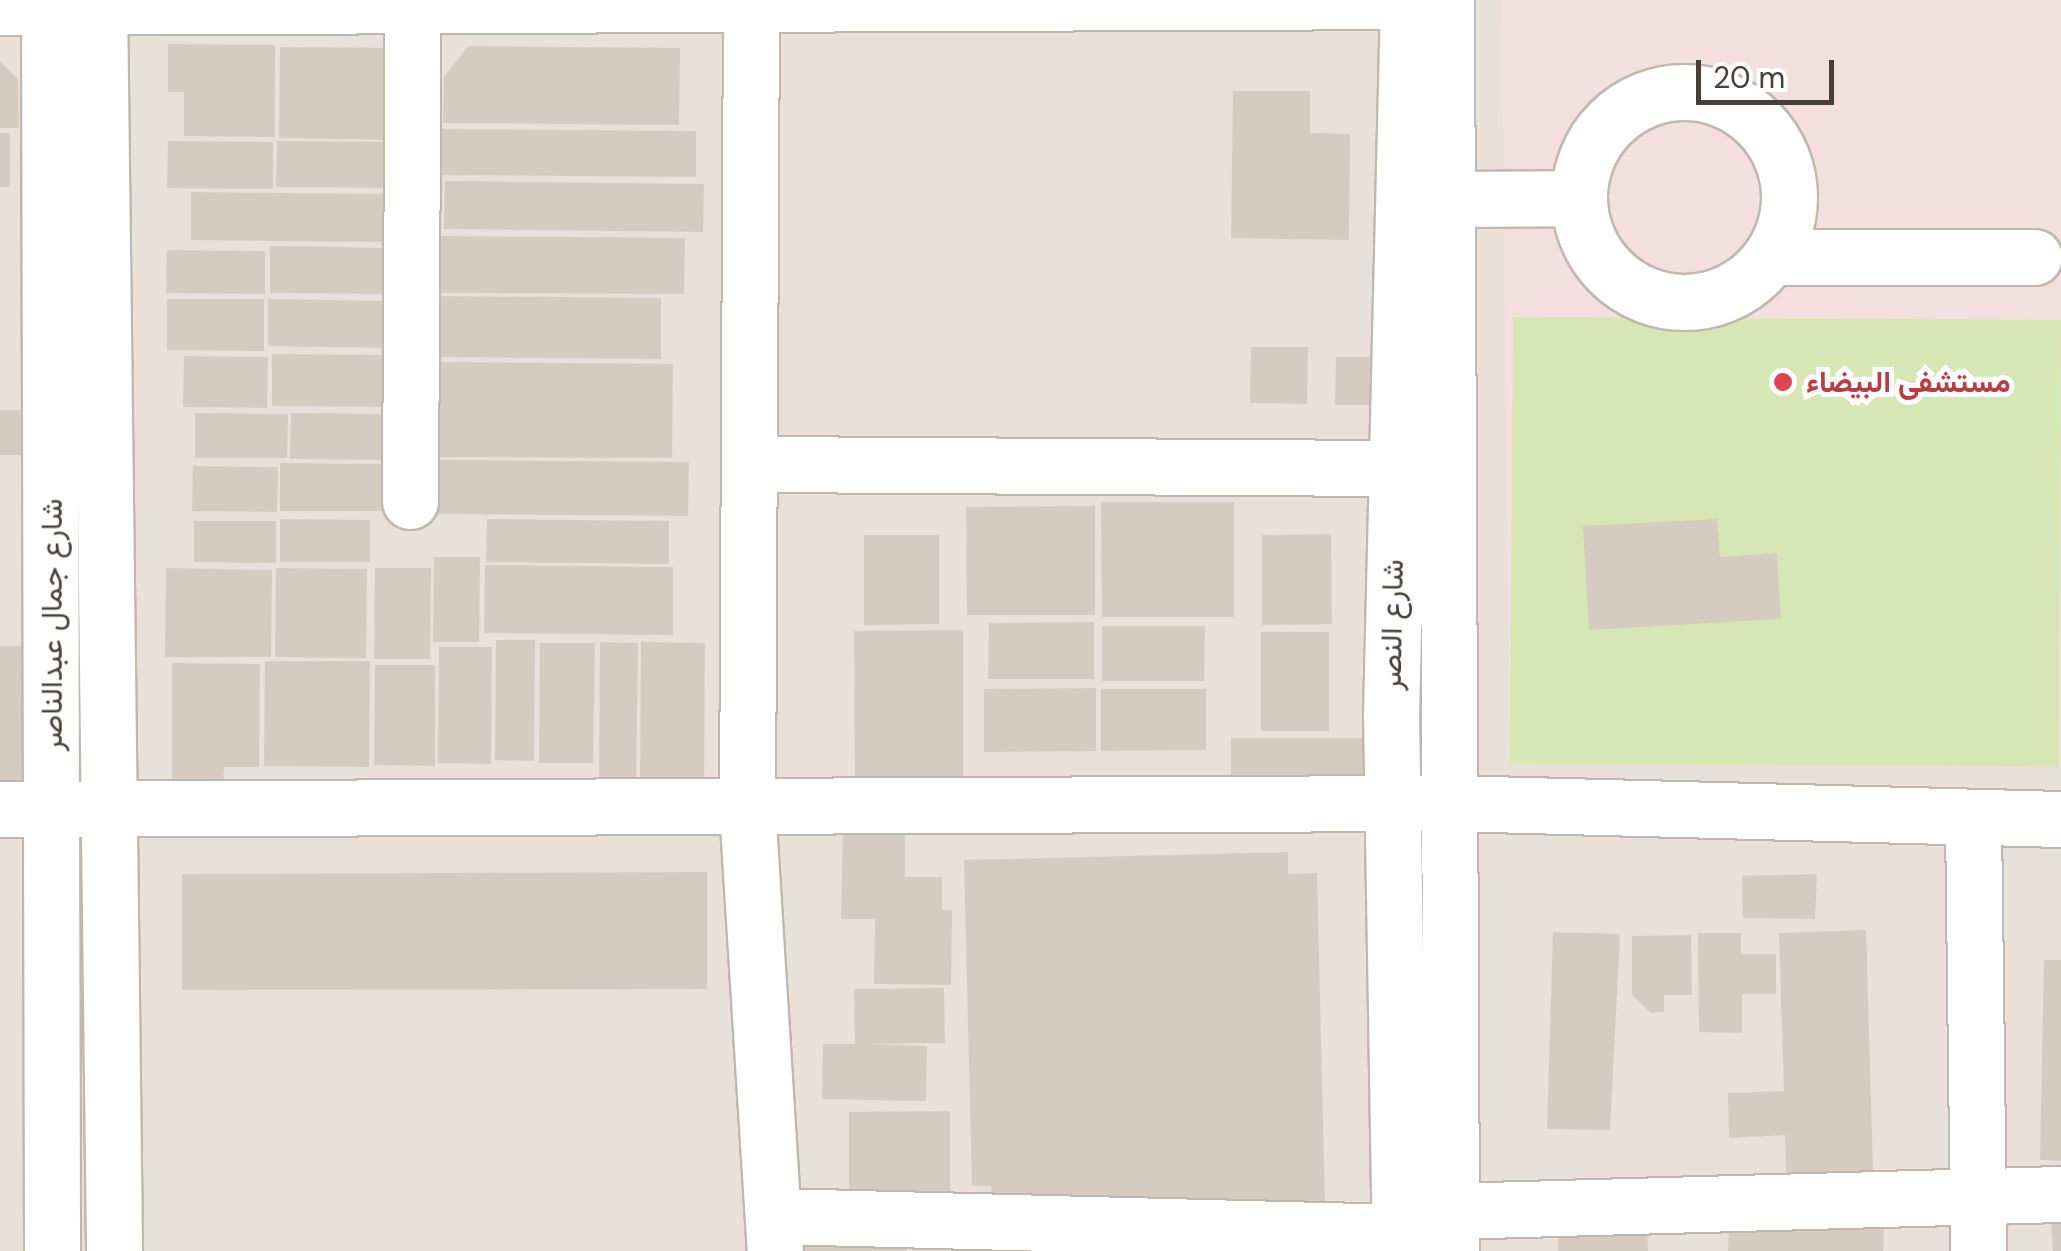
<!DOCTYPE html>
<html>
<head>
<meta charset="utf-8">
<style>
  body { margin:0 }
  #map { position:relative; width:2061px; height:1251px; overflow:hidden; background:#f4f0ea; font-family:"DM Sans",Vazirmatn,sans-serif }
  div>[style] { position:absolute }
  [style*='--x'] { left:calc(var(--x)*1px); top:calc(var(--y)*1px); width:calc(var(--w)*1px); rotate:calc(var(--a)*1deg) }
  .residential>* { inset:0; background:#e8e1d9 }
  .medical>* { inset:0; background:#f4dfdf }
  .green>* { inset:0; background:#d6e7b5 }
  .building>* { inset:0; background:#d6cbc0 }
  .roads { filter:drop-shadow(2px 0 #c0b7ad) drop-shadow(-2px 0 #c0b7ad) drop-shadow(0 2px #c0b7ad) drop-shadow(0 -2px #c0b7ad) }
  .minor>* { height:55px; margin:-27.5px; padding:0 27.5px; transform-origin:27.5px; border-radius:27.5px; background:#fff }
  .minor>.ring { margin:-27.5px; padding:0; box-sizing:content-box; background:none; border:55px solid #fff; border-radius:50% }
  .dots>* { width:28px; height:28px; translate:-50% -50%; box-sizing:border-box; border:5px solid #fff; border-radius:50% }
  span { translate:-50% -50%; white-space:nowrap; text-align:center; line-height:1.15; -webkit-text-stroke:10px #fff; paint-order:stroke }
  .health-label { font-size:30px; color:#be3a42; font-weight:700 }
  .left { translate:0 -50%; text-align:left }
  .street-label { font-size:30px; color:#484038 }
  .scale { position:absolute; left:1696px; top:60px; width:138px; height:45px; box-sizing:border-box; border:5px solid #484038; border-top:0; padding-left:12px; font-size:30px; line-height:35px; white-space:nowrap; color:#484038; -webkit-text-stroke:8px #fff; paint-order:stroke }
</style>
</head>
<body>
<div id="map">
  <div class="residential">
    <i style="clip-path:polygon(0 0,2061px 0,2061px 1251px,0 1251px)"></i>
  </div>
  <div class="medical">
    <i style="clip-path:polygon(1501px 0,2061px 0,2061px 767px,1510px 764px)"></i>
  </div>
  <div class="green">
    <i style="clip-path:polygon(1513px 317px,2061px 320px,2059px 767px,1510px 764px)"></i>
  </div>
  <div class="building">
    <i style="clip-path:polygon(168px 44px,275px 45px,275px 137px,184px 136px,184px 92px,168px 92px)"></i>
    <i style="clip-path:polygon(468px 46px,680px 48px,679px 125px,443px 123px,444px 77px)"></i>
    <i style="clip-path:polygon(280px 47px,393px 48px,392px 140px,279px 138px)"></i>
    <i style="clip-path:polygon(0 61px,18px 79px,19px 128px,0 128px)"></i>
    <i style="clip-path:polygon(1233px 91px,1310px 91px,1310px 133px,1350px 134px,1349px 240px,1231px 238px)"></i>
    <i style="clip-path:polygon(440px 129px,696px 131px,696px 177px,439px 175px)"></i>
    <i style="clip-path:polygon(0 133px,10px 133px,10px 187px,0 187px)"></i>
    <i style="clip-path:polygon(168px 141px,273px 142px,273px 189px,167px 188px)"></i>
    <i style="clip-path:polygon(277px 141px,391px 142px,391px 188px,276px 187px)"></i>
    <i style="clip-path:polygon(445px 181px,704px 184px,703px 232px,444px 229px)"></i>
    <i style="clip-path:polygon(191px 192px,390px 194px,390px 242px,191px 240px)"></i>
    <i style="clip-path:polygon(439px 236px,685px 238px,684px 294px,439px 293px)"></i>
    <i style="clip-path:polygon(270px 246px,389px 248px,389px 294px,270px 293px)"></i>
    <i style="clip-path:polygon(167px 250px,265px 251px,265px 294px,166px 293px)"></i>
    <i style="clip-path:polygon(439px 296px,661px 298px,661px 359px,438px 357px)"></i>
    <i style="clip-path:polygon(167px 299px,264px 299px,264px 351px,167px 350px)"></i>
    <i style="clip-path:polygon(268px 299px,390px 301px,390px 348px,268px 346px)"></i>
    <i style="clip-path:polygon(1251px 347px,1308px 347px,1307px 404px,1250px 403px)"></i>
    <i style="clip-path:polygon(272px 354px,392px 355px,391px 407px,272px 406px)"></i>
    <i style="clip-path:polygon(184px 356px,268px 357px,267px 408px,183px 407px)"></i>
    <i style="clip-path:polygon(1336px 357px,1372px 357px,1370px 405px,1335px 405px)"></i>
    <i style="clip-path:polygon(439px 362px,673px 364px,672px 458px,438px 457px)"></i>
    <i style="clip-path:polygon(0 410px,25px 410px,25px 455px,0 455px)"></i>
    <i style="clip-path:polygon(195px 413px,288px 414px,287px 458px,195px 458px)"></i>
    <i style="clip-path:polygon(291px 413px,387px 414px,387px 460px,290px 459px)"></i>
    <i style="clip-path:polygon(435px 460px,689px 462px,688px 516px,434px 514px)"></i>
    <i style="clip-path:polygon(280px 463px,387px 464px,386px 511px,280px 511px)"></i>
    <i style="clip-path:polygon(193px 466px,278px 467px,277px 512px,192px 511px)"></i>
    <i style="clip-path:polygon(1101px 502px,1234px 502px,1234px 617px,1102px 617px)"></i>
    <i style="clip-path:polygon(1095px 506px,1095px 615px,967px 615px,966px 507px)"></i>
    <i style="clip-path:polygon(280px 519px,370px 520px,370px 562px,280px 562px)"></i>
    <i style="clip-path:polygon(487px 519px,669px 521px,669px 564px,486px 562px)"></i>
    <i style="clip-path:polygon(1717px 519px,1720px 557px,1777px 553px,1781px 619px,1589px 630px,1583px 526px)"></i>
    <i style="clip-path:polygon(194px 521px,276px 521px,276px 563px,194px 562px)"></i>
    <i style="clip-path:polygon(1331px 534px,1332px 624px,1262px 625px,1262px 535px)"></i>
    <i style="clip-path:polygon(864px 535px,939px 535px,939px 624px,864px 625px)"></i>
    <i style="clip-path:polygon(434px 557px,480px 557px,479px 642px,433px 642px)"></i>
    <i style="clip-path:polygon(485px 565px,673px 567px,673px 635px,484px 633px)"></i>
    <i style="clip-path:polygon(166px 568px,272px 570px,271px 657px,165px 657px)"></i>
    <i style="clip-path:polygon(276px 568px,367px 569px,366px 658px,275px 657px)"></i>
    <i style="clip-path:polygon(375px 568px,431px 568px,430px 659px,374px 659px)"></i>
    <i style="clip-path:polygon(1094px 622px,1094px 679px,988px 679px,989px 623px)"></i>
    <i style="clip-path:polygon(1102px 626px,1205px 626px,1204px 681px,1102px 681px)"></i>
    <i style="clip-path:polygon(963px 630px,963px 778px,855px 779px,854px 631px)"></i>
    <i style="clip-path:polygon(1261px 632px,1329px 632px,1329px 731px,1261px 731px)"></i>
    <i style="clip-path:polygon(496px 640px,535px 640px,534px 761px,495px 760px)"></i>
    <i style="clip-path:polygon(600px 642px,638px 643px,636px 786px,599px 786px)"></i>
    <i style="clip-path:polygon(641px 642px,705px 643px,704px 789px,640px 788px)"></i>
    <i style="clip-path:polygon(540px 643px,595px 643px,593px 763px,539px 763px)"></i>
    <i style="clip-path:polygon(0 646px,22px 646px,23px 788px,0 788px)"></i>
    <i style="clip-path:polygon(439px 647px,492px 647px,491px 764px,438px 763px)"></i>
    <i style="clip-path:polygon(265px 661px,370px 661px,369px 767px,264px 766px)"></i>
    <i style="clip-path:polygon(172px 663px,260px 664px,259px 767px,224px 767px,223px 787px,172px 786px)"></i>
    <i style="clip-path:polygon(375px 665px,435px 665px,435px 766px,374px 765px)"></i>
    <i style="clip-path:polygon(1096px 688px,1096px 751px,984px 752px,984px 689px)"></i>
    <i style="clip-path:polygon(1101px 689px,1206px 689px,1206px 750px,1101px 751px)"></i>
    <i style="clip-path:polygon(1231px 738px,1366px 738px,1366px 787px,1231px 787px)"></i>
    <i style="clip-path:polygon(843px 831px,905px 832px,905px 877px,942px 877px,942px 910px,952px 910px,951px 985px,874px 984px,875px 919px,841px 919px)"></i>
    <i style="clip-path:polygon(1288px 852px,1288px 874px,1317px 873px,1325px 1205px,992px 1213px,991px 1186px,972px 1186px,964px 860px)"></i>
    <i style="clip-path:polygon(707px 872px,707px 989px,182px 990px,182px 874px)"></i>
    <i style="clip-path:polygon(1817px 874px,1815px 919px,1743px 918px,1742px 876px)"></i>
    <i style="clip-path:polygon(1866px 930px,1873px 1171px,1786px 1174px,1785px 1135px,1729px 1138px,1728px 1093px,1784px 1091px,1779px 933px)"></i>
    <i style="clip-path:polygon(1553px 932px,1620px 934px,1610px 1130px,1547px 1129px)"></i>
    <i style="clip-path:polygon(1698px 933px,1741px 933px,1741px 954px,1776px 954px,1776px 994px,1742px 994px,1742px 1033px,1699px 1032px)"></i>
    <i style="clip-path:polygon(1691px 935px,1692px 995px,1664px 995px,1664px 1012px,1651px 1013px,1632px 995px,1632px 936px)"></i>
    <i style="clip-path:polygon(2044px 960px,2061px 960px,2061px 1161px,2040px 1160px)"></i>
    <i style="clip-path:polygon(944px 988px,945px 1043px,863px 1044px,927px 1046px,926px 1101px,822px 1099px,823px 1044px,855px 1044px,854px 989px)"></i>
    <i style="clip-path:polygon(950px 1111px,950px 1194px,849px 1195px,849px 1112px)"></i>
    <i style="clip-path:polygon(2050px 1202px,2061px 1203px,2061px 1251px,2053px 1251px)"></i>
    <i style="clip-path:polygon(1647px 1224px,1648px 1251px,1558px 1251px,1558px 1226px)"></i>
    <i style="clip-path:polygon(906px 1225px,907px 1251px,784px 1251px,783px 1229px)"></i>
    <i style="clip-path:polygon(1729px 1225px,1884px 1229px,1883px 1251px,1728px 1251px)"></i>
  </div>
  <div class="roads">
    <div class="minor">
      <i style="--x:49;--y:0;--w:1251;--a:89.86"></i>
      <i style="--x:99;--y:0;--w:1251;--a:89.31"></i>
      <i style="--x:751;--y:0;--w:808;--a:90.28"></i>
      <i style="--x:747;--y:808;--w:444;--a:86.4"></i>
      <i style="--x:1446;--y:0;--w:1251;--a:89.77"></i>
      <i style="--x:0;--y:7;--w:1408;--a:-0.24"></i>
      <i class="ring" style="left:1579px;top:92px;width:155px;height:155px"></i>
      <i style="--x:1444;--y:199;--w:132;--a:-0.4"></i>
      <i style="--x:1773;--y:257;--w:261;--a:0"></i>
      <i style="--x:756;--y:464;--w:640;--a:0.36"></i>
      <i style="--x:410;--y:501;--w:498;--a:-89.7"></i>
      <i style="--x:0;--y:809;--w:1450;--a:-0.24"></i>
      <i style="--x:1450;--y:803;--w:611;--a:1.5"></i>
      <i style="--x:1973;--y:818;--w:433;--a:89.3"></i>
      <i style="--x:1451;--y:1211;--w:610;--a:-1.6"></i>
      <i style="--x:777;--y:1216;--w:623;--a:1.47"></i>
      <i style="--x:1400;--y:1251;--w:535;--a:-90.96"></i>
      <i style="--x:1391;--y:716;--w:716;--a:-88.64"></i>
    </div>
  </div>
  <div class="dots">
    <i style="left:1783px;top:382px;background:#e0444e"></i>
  </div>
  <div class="health-label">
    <span class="left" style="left:1806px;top:382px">مستشفى البيضاء</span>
  </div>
  <div class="street-label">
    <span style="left:52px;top:625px;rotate:-90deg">شارع جمال عبدالناصر</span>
    <span style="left:1392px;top:625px;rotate:-89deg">شارع النصر</span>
  </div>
  <div class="scale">20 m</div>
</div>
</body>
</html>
